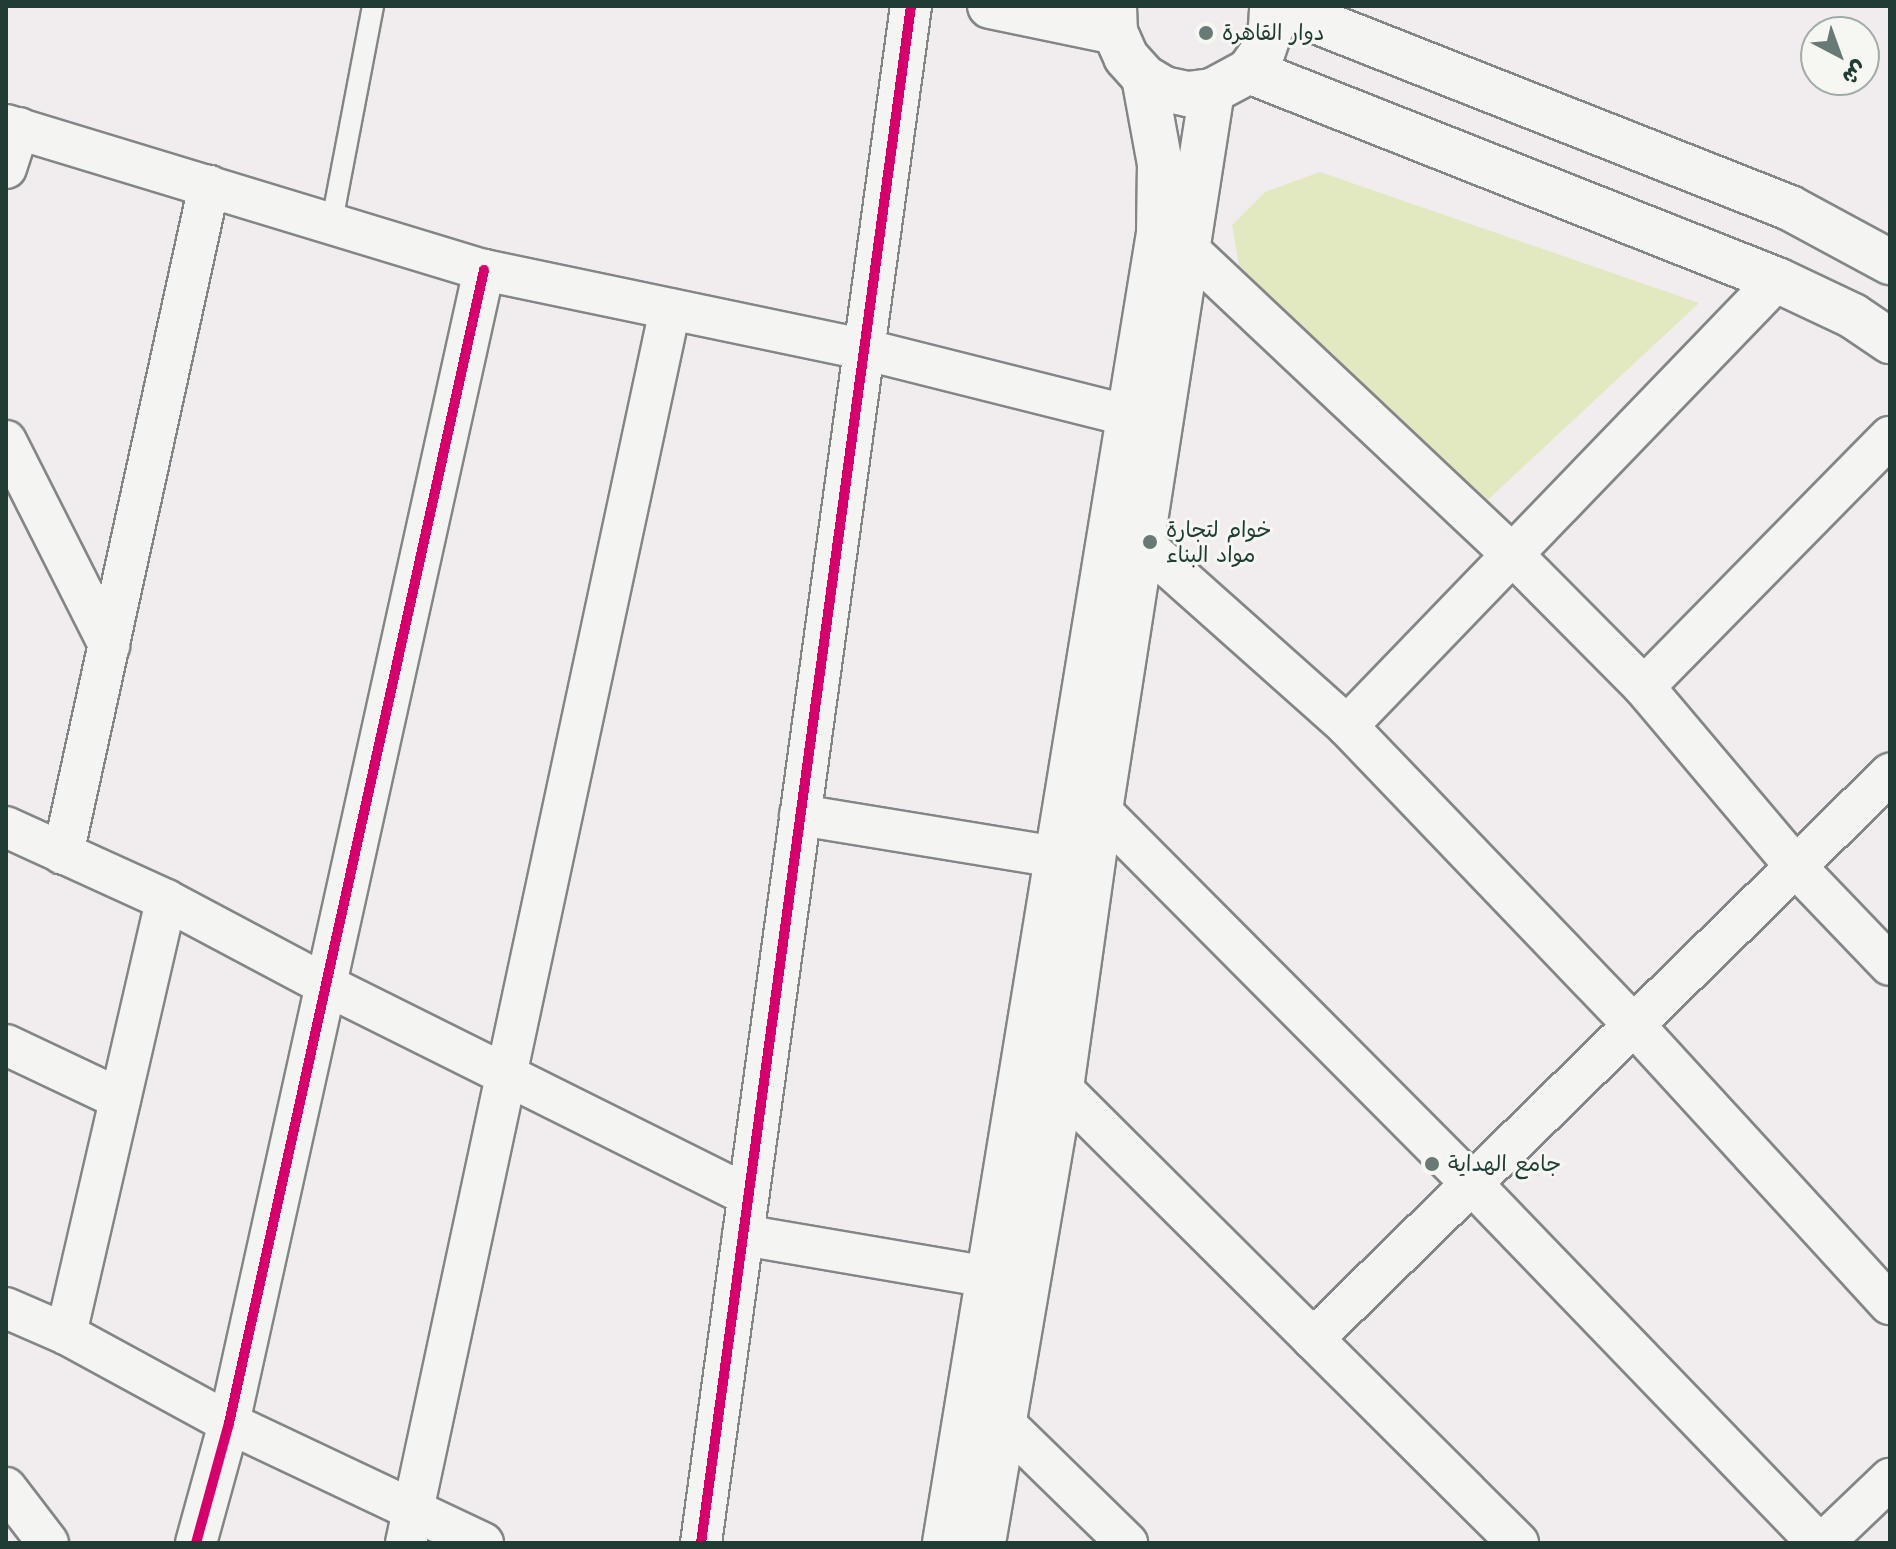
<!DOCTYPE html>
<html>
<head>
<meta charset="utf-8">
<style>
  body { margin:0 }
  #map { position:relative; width:1896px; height:1549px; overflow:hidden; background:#f1ecee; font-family:"Shantell Sans","Playpen Sans Arabic",sans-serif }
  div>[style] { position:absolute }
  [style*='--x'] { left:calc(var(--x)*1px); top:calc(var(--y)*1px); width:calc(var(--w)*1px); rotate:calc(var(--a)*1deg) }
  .green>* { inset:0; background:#e2e8bf }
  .roads { filter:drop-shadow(2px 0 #838686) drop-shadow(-2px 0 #838686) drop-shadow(0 2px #838686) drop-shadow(0 -2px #838686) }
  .lane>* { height:20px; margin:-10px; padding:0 10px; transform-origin:10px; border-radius:10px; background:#f4f4f2 }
  .street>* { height:40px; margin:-20px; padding:0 20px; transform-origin:20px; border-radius:20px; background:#f4f4f2 }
  .secondary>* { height:44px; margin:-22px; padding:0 22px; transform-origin:22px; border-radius:22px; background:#f4f4f2 }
  .cycleway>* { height:10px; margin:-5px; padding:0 5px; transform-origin:5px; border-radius:5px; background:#d6006c }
  .dots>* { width:22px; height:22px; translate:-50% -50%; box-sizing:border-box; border:4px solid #f6f6f2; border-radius:50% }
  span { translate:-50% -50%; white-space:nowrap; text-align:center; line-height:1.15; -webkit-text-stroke:6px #f6f6f2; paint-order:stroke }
  .poi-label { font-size:22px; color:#1f3d34 }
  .left { translate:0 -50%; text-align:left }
  .frame { position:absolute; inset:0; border:8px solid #1f3d34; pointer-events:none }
  .north { position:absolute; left:1800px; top:16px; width:80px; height:80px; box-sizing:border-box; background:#f6f6f2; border:2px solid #a0aca6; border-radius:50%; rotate:139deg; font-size:22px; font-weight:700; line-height:32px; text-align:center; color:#1f3d34 }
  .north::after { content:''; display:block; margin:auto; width:28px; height:36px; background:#687a75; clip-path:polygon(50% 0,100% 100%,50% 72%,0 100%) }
</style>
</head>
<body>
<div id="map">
  <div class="green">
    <i style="clip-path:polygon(1320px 172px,1699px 303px,1480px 507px,1240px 270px,1232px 225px,1265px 192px)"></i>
  </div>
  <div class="roads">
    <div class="lane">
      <i style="--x:332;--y:221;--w:219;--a:-79.2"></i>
    </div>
    <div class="street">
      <i style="--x:6;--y:125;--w:500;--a:16.9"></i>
      <i style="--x:484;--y:270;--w:387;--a:11.8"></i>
      <i style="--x:863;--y:349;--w:274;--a:14.1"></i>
      <i style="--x:6;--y:168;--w:42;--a:-72"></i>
      <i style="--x:1190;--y:251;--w:442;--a:43.3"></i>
      <i style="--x:1512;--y:554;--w:187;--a:45.2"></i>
      <i style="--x:1644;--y:687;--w:237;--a:49.8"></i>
      <i style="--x:1797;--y:868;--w:134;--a:46.2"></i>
      <i style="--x:6;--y:441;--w:229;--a:63.2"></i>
      <i style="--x:1143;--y:544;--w:273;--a:41.7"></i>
      <i style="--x:1347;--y:726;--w:413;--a:46.2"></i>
      <i style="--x:1633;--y:1024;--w:380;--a:47.5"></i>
      <i style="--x:1644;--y:687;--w:351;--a:-45.5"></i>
      <i style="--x:1347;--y:726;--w:620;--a:-46.05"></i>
      <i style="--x:1100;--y:810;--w:526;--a:45.15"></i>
      <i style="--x:1471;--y:1183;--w:500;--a:46.05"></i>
      <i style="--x:800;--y:815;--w:260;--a:9.3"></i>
      <i style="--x:6;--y:827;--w:176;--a:24.5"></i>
      <i style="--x:166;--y:900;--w:181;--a:28"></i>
      <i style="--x:326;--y:985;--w:471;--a:26.5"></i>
      <i style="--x:63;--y:854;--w:684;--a:-77.67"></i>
      <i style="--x:6;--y:1045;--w:126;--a:25.3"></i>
      <i style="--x:1061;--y:1088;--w:645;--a:44.87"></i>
      <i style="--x:743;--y:1235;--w:250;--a:9.7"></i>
      <i style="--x:6;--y:1308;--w:65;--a:23.4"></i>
      <i style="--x:66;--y:1334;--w:186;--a:28.6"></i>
      <i style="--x:229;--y:1423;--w:281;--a:25.3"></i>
      <i style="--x:66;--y:1334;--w:445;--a:-77"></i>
      <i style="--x:1313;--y:1339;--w:808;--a:-44.4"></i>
      <i style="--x:1002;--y:1421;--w:175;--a:44.3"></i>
      <i style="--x:6;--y:1488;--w:69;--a:52.6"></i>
      <i style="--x:196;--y:1543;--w:124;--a:-74.6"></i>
      <i style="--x:229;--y:1423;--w:1181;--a:-77.53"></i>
      <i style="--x:406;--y:1543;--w:1262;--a:-77.92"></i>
      <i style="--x:701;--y:1543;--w:1551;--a:-82.22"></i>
      <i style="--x:1823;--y:1543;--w:93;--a:-43.7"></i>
    </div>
    <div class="secondary">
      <i style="--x:990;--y:6;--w:128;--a:11.7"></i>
      <i style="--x:1114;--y:6;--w:26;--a:88"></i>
      <i style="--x:1115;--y:32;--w:27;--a:66"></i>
      <i style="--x:1126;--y:57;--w:27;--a:48"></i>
      <i style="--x:1144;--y:77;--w:23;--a:31"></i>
      <i style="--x:1164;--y:89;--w:25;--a:12"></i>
      <i style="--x:1188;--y:94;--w:24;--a:-7"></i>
      <i style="--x:1212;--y:91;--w:42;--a:-28.4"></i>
      <i style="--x:1249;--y:71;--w:24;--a:-55"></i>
      <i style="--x:1263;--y:51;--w:24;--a:-71"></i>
      <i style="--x:1271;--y:28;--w:22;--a:-87"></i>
      <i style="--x:1278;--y:6;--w:550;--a:21.53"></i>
      <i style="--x:1790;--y:208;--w:114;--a:28.4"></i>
      <i style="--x:1249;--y:71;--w:568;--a:21.6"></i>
      <i style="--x:1777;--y:280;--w:84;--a:25.3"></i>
      <i style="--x:1853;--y:316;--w:45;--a:34"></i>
      <i style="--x:945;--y:1543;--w:1326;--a:-80.72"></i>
      <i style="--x:1159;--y:234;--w:70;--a:-89.2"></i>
      <i style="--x:1160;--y:164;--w:88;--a:-100.4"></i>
      <i style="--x:983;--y:1543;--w:462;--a:-80.3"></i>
      <i style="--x:1061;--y:1088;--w:281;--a:-82"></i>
      <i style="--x:1100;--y:810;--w:728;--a:-81.15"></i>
    </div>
  </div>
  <div class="cycleway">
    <i style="--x:196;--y:1543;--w:124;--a:-74.6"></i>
    <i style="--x:229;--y:1423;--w:1181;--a:-77.53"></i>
    <i style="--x:701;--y:1543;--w:1551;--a:-82.22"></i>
  </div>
  <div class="dots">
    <i style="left:1206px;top:33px;background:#687a75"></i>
    <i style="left:1150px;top:542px;background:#687a75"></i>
    <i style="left:1432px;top:1164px;background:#687a75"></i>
  </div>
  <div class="poi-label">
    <span class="left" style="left:1222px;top:33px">دوار القاهرة</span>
    <span class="left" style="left:1166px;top:542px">خوام لتجارة<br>مواد البناء</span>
    <span class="left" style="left:1448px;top:1164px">جامع الهداية</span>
  </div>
  <div class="frame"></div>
  <div class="north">ش</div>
</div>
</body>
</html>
